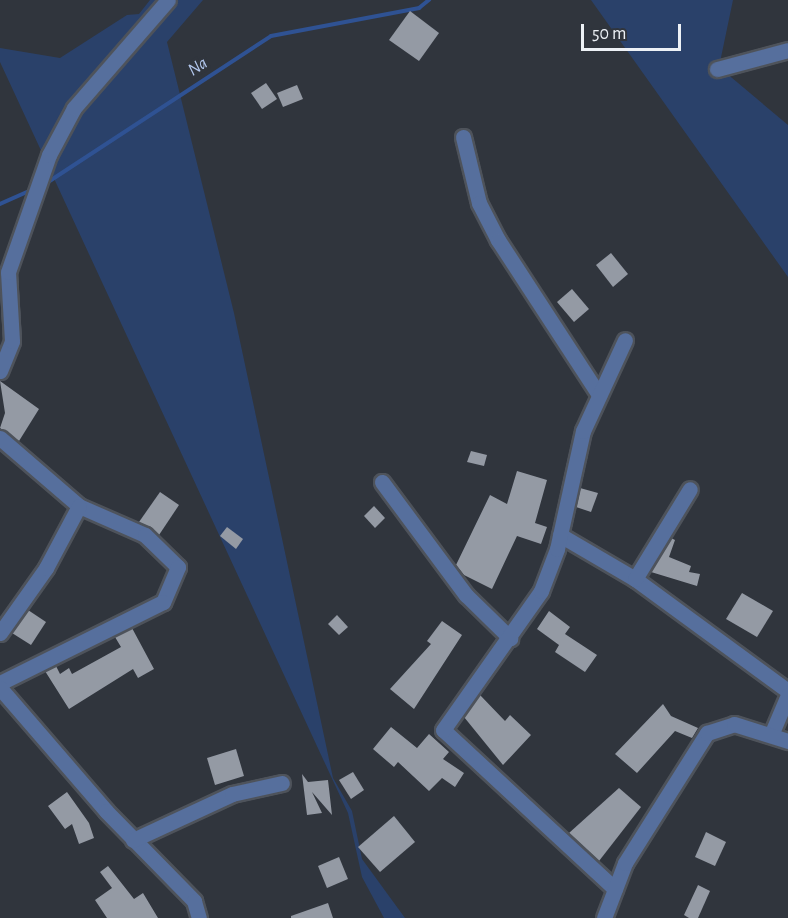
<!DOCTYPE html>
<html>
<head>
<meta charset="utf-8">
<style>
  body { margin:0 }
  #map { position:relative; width:788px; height:918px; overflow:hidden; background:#30353d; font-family:"Alegreya Sans",sans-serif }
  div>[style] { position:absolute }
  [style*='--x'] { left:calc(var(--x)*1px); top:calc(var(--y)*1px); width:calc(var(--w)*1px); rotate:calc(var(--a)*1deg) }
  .green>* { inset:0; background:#2a416a }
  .stream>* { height:4px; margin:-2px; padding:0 2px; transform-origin:2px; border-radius:2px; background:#2f5293 }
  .building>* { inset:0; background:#949aa4 }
  .roads { filter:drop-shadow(2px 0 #4e535b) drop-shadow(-2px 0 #4e535b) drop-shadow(0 2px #4e535b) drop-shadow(0 -2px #4e535b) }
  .minor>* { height:15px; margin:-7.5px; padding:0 7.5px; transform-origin:7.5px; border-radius:7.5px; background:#566f9d }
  span { translate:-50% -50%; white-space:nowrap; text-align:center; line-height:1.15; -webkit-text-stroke:6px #30353d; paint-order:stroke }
  .water-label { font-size:18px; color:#b2c7ed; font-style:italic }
  .scale { position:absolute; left:581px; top:24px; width:100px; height:27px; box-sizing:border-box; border:3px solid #edf1f6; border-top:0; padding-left:8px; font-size:18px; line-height:21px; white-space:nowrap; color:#edf1f6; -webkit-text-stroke:4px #30353d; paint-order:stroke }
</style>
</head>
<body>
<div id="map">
  <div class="green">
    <i style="clip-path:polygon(150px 0,203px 0,167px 42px,234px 313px,333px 778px,352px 811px,362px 859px,405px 918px,384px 918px,362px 877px,348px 813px,0 62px,0 48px,60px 58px,127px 15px,139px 14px)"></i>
    <i style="clip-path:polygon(591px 0,733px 0,719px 67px,788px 125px,788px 277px)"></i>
  </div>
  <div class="stream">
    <i style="--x:45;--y:184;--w:270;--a:-33.2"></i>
    <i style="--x:271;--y:36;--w:151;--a:-10.7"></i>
    <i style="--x:419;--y:8;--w:13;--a:-39"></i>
    <i style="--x:0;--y:204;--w:35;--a:-24"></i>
  </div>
  <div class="building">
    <i style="clip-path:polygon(410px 11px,439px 33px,419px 61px,389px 40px)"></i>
    <i style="clip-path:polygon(266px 83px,277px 99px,262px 109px,251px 93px)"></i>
    <i style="clip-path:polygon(297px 85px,303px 99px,283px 107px,277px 93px)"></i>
    <i style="clip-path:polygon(611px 253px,628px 274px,613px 287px,596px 265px)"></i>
    <i style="clip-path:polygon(572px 289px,589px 309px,574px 322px,557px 302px)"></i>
    <i style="clip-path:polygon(0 381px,39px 409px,19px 441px,0 428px,5px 413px)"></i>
    <i style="clip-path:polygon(471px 451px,487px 455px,484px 466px,467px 462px)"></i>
    <i style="clip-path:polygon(517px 471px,547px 480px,535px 523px,547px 527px,541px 544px,517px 536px,492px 589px,464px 575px,456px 565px,490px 495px,507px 504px)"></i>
    <i style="clip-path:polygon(580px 488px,598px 493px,591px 512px,576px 507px)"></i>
    <i style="clip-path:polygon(160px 492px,179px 505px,159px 535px,139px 522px)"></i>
    <i style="clip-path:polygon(374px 506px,385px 518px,375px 528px,364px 516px)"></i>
    <i style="clip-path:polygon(227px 527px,243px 539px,236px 549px,220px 536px)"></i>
    <i style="clip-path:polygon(671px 538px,675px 540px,669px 557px,691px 566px,689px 572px,700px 574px,697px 586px,651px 572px)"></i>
    <i style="clip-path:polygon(742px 593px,773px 611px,757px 637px,726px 619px)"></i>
    <i style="clip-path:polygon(28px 610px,46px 622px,31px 645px,12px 633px)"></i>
    <i style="clip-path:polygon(549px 611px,570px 627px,565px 634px,597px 655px,585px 672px,555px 652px,559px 645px,537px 629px)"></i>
    <i style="clip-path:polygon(337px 615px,348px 627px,339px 635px,328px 624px)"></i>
    <i style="clip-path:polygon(442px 621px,462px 635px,414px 709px,390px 689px,431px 644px,427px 641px)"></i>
    <i style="clip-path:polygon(132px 628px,154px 669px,138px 678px,133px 669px,69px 709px,45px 671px,56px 666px,60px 674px,69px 668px,72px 674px,121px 647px,115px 637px)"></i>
    <i style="clip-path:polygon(480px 695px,505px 721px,510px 715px,531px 735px,503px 765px,464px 717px)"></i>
    <i style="clip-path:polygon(663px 704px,671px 716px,698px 728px,692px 738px,675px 731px,637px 773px,615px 754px)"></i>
    <i style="clip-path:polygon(391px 727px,417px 748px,429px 734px,449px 752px,443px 759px,464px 773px,455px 787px,442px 778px,429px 791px,398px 762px,394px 767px,373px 749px)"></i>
    <i style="clip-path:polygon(236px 749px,244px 776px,215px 785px,207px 758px)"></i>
    <i style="clip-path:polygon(353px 772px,364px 790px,351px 799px,339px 780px)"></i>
    <i style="clip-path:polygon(302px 774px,308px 782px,328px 780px,332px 815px,312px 792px,322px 813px,307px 815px)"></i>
    <i style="clip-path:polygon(619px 788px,641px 807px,599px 861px,569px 833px)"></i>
    <i style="clip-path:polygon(67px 792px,89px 823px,94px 838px,79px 844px,72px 824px,65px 829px,48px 806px)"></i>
    <i style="clip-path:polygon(394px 816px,415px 842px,380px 872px,358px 847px)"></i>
    <i style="clip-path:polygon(706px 832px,726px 842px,715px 866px,695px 857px)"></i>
    <i style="clip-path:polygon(339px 857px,348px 879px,327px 888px,318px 866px)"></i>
    <i style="clip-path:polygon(108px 866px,134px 899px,143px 893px,158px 918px,107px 918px,95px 900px,112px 888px,100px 872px)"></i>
    <i style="clip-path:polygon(698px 885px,710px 891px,698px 918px,689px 918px,684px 915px)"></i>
    <i style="clip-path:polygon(328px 903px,333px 918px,291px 918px,291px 916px)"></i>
  </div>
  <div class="roads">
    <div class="minor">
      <i style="--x:717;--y:69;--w:73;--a:-15"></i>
      <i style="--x:463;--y:137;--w:68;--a:76.4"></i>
      <i style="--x:479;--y:203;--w:42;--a:62.8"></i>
      <i style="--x:498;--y:240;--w:185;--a:56.9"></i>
      <i style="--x:0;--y:371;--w:32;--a:-68"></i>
      <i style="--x:12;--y:341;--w:69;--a:-93.3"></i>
      <i style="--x:8;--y:272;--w:124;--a:-70.7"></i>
      <i style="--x:49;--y:155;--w:53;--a:-62"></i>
      <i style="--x:74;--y:108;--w:143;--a:-49"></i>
      <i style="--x:0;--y:438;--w:104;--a:40.7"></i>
      <i style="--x:79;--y:506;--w:72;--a:23.7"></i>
      <i style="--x:145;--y:535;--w:46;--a:44.1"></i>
      <i style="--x:178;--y:567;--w:38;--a:113"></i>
      <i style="--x:163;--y:602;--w:182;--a:153.6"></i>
      <i style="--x:382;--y:482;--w:141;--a:53.4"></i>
      <i style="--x:466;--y:595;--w:62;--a:44.3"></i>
      <i style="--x:560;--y:535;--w:87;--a:30.4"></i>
      <i style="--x:635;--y:579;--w:190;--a:36.2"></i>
      <i style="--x:635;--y:579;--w:105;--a:-58.6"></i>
      <i style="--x:0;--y:633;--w:80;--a:-54.7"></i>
      <i style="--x:46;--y:568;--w:70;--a:-62"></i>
      <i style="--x:0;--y:688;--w:162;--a:49.2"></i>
      <i style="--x:106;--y:811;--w:126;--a:45.6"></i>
      <i style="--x:194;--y:901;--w:18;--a:74"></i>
      <i style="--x:771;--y:735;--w:43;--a:-67"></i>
      <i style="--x:133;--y:840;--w:109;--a:-24.9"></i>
      <i style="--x:232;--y:794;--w:51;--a:-12.4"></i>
      <i style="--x:615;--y:889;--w:234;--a:-137.2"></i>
      <i style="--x:443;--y:730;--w:170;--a:-54.8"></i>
      <i style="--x:541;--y:591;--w:45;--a:-69.1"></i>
      <i style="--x:557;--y:549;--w:121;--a:-77.6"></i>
      <i style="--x:583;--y:431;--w:100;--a:-65.2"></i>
      <i style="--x:604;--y:918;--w:59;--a:-69.1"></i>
      <i style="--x:625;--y:863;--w:154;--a:-57.8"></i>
      <i style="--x:707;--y:733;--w:28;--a:-18"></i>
      <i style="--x:734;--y:724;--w:57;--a:17.5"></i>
    </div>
  </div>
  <div class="water-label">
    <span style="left:198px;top:67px;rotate:-33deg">Na</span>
  </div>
  <div class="scale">50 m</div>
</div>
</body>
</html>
